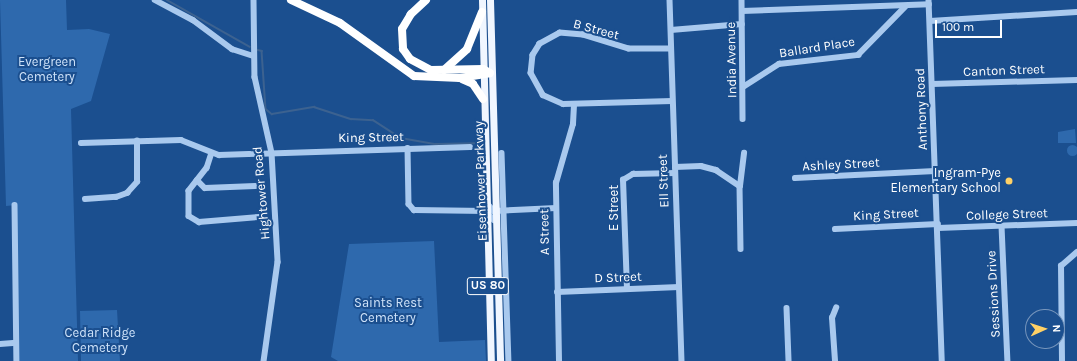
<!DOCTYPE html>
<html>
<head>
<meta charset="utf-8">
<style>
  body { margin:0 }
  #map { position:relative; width:1077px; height:361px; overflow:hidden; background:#1b4f8f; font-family:Karla,sans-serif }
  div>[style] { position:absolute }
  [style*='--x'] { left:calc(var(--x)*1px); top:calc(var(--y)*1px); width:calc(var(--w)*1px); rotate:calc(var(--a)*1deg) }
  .green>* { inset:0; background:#2e69ad }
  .round { border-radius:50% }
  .stream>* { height:1.5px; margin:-0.75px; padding:0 0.75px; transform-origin:0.75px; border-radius:0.75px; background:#3c6290 }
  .minor>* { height:5.5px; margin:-2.75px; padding:0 2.75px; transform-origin:2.75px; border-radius:2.75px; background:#a9c9ee }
  .major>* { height:7px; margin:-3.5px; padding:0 3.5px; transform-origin:3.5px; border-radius:3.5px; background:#f0f6ff }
  .highway>* { height:8px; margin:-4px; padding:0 4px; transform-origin:4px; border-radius:4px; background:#fff }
  .dots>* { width:11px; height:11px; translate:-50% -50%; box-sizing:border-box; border:2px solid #1b4f8f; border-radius:50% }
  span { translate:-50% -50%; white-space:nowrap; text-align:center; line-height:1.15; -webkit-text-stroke:4px #1b4f8f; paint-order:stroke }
  .shield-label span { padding:1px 3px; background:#1b4f8f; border:1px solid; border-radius:3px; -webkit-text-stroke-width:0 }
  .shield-label { font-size:12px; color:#fff; font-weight:700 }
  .street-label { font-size:13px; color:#fff }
  .park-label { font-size:13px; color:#cfe3fa }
  .poi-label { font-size:13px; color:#fff }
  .right { translate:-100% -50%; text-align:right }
  .north { position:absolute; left:1025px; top:309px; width:40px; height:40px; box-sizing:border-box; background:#1b4f8f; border:1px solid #7695bc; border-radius:50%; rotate:87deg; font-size:11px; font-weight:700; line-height:16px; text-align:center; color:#fff }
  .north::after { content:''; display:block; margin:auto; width:14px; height:18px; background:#ffd166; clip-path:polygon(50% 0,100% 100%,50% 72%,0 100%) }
  .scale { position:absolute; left:935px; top:20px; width:67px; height:18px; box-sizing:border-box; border:2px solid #fff; border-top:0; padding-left:5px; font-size:12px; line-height:14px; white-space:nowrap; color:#fff; -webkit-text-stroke:3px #1b4f8f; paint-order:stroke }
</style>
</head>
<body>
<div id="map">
  <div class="green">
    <i style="clip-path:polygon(0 0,66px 0,67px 30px,89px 29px,110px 34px,91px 101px,71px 109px,78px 361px,19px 361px,16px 205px,6px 206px)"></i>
    <i style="clip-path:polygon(1075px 129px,1076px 143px,1058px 143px,1058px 132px)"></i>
    <i class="round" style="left:1066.5px;top:144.5px;width:11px;height:11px"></i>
    <i style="clip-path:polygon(434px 241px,439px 342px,485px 340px,486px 361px,338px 361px,331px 357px,349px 244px)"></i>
    <i style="clip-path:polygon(117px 310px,120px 361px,81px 361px,80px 311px)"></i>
  </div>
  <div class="stream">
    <i style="--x:167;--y:0;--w:95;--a:29.5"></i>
    <i style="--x:258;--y:50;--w:4;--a:14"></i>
    <i style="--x:262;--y:51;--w:58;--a:86.1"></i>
    <i style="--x:266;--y:109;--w:8;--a:40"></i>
    <i style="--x:272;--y:114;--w:43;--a:-9.5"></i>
    <i style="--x:314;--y:107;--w:39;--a:18"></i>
    <i style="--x:351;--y:119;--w:22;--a:3"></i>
    <i style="--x:373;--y:120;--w:33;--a:33"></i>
    <i style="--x:401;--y:138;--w:35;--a:10"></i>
    <i style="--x:435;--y:144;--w:39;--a:-1"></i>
  </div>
  <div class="minor">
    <i style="--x:155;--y:0;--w:43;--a:27.8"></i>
    <i style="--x:193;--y:20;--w:49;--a:36.6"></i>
    <i style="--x:232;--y:49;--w:23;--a:18"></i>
    <i style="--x:254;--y:0;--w:77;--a:89.3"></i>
    <i style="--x:255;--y:77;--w:78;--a:77.4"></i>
    <i style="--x:272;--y:153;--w:109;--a:86.8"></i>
    <i style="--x:278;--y:262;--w:100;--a:98"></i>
    <i style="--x:670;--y:0;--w:361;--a:88.1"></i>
    <i style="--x:742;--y:0;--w:119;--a:89.5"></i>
    <i style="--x:929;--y:0;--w:361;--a:87.9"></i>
    <i style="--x:742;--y:11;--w:187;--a:-2.1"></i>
    <i style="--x:930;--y:21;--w:147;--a:-3.5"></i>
    <i style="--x:671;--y:30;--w:71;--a:-4.8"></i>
    <i style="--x:671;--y:49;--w:42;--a:180"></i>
    <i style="--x:629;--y:49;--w:48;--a:-163.1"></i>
    <i style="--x:583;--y:35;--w:23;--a:-175"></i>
    <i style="--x:560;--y:33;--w:23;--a:151"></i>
    <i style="--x:540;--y:44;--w:13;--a:122"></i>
    <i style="--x:533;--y:55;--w:18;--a:96"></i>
    <i style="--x:531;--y:73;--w:25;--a:61"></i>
    <i style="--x:543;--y:95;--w:22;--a:24"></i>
    <i style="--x:563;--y:104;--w:109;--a:-1.6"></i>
    <i style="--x:932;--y:84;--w:145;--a:-1.6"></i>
    <i style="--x:743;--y:87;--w:43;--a:-32.6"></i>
    <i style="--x:779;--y:64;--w:80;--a:-6.5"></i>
    <i style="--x:858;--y:55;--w:67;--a:-45.6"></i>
    <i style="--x:81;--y:143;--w:100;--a:-1.7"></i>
    <i style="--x:181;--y:140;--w:41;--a:21.5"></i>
    <i style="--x:219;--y:155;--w:251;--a:-1.8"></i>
    <i style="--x:408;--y:148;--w:56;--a:89"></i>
    <i style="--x:409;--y:204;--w:8;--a:50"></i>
    <i style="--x:414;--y:210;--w:72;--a:0.8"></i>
    <i style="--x:486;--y:211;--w:12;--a:48"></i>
    <i style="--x:212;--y:153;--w:16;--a:108"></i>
    <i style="--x:207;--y:168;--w:29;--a:128"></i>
    <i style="--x:189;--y:191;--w:25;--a:90"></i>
    <i style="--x:189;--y:216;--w:12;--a:31"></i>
    <i style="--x:199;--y:222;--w:60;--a:-4.8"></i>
    <i style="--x:502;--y:153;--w:208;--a:88.1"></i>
    <i style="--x:675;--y:167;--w:26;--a:-2"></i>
    <i style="--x:701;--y:166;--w:16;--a:15"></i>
    <i style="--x:716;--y:170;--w:29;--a:34"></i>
    <i style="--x:740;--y:186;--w:63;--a:89.1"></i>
    <i style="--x:795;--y:178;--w:140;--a:-2.9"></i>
    <i style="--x:197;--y:180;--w:11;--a:45"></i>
    <i style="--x:205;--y:188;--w:50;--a:-2.3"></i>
    <i style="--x:740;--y:186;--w:33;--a:-83"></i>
    <i style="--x:85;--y:199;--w:31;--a:-4"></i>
    <i style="--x:116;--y:197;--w:12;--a:-20"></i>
    <i style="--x:127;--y:193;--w:15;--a:-48"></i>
    <i style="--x:137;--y:182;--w:41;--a:-90"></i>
    <i style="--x:486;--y:202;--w:12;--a:48"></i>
    <i style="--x:494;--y:211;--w:62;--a:-2.8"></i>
    <i style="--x:15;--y:205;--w:156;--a:89.3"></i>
    <i style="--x:1002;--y:226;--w:135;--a:87.5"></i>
    <i style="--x:938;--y:228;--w:139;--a:-2.1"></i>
    <i style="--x:835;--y:229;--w:103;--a:-2.8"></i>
    <i style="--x:627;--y:289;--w:109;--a:-92.1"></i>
    <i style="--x:623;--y:180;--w:12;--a:-31"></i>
    <i style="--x:633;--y:174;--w:42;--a:-1.4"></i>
    <i style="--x:557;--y:292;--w:122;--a:-2.3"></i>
    <i style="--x:787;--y:308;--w:53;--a:87.8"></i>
    <i style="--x:0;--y:344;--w:16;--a:-4"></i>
    <i style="--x:559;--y:361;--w:178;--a:-91"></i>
    <i style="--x:556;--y:183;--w:61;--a:-73.9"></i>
    <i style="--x:573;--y:124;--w:19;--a:-87"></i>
    <i style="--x:835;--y:361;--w:43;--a:-94"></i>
    <i style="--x:832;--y:318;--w:11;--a:-68"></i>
    <i style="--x:1062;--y:361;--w:95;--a:-90.6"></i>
    <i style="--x:1061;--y:266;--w:21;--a:-41"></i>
  </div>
  <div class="major">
    <i style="--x:482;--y:0;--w:361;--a:88.6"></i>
    <i style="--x:490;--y:0;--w:361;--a:88.4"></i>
  </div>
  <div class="highway">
    <i style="--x:291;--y:0;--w:54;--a:25.1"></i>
    <i style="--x:340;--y:23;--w:91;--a:35.6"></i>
    <i style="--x:414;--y:76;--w:46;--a:2.5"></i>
    <i style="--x:460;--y:78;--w:30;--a:-9"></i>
    <i style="--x:426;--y:0;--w:21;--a:137"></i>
    <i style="--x:411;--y:14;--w:17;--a:121"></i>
    <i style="--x:402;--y:29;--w:20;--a:87"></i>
    <i style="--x:403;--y:49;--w:12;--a:55"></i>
    <i style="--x:410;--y:59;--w:24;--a:28"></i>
    <i style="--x:431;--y:70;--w:52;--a:-1.1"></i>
    <i style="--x:483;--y:69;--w:8;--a:30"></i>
    <i style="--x:444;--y:70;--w:31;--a:-42"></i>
    <i style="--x:467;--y:49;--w:40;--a:-68"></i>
    <i style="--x:462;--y:79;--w:12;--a:24"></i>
    <i style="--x:473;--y:84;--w:18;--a:56"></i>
  </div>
  <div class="dots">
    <i style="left:1009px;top:181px;background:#ffd166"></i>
  </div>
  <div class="shield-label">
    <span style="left:488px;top:286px">US 80</span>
  </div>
  <div class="street-label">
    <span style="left:596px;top:30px;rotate:15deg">B Street</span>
    <span style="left:817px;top:48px;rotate:-9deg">Ballard Place</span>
    <span style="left:732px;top:60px;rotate:-91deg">India Avenue</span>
    <span style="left:1004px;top:71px;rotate:-2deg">Canton Street</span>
    <span style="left:922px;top:109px;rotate:-92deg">Anthony Road</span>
    <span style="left:371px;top:138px;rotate:-1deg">King Street</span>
    <span style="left:841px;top:165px;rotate:-3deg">Ashley Street</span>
    <span style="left:481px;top:181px;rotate:-92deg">Eisenhower Parkway</span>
    <span style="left:664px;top:181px;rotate:-92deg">Ell Street</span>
    <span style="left:262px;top:193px;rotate:-95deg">Hightower Road</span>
    <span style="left:614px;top:208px;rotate:-90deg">E Street</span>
    <span style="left:886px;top:215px;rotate:-3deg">King Street</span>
    <span style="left:1007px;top:215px;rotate:-2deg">College Street</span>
    <span style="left:545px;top:232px;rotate:-91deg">A Street</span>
    <span style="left:618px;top:278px;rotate:-2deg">D Street</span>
    <span style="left:994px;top:294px;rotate:-93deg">Sessions Drive</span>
  </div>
  <div class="park-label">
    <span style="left:47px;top:70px">Evergreen<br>Cemetery</span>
    <span style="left:388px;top:311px">Saints Rest<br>Cemetery</span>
    <span style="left:100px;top:341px">Cedar Ridge<br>Cemetery</span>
  </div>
  <div class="poi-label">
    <span class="right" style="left:1001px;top:181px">Ingram-Pye<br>Elementary School</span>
  </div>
  <div class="north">N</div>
  <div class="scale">100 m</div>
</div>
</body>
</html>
